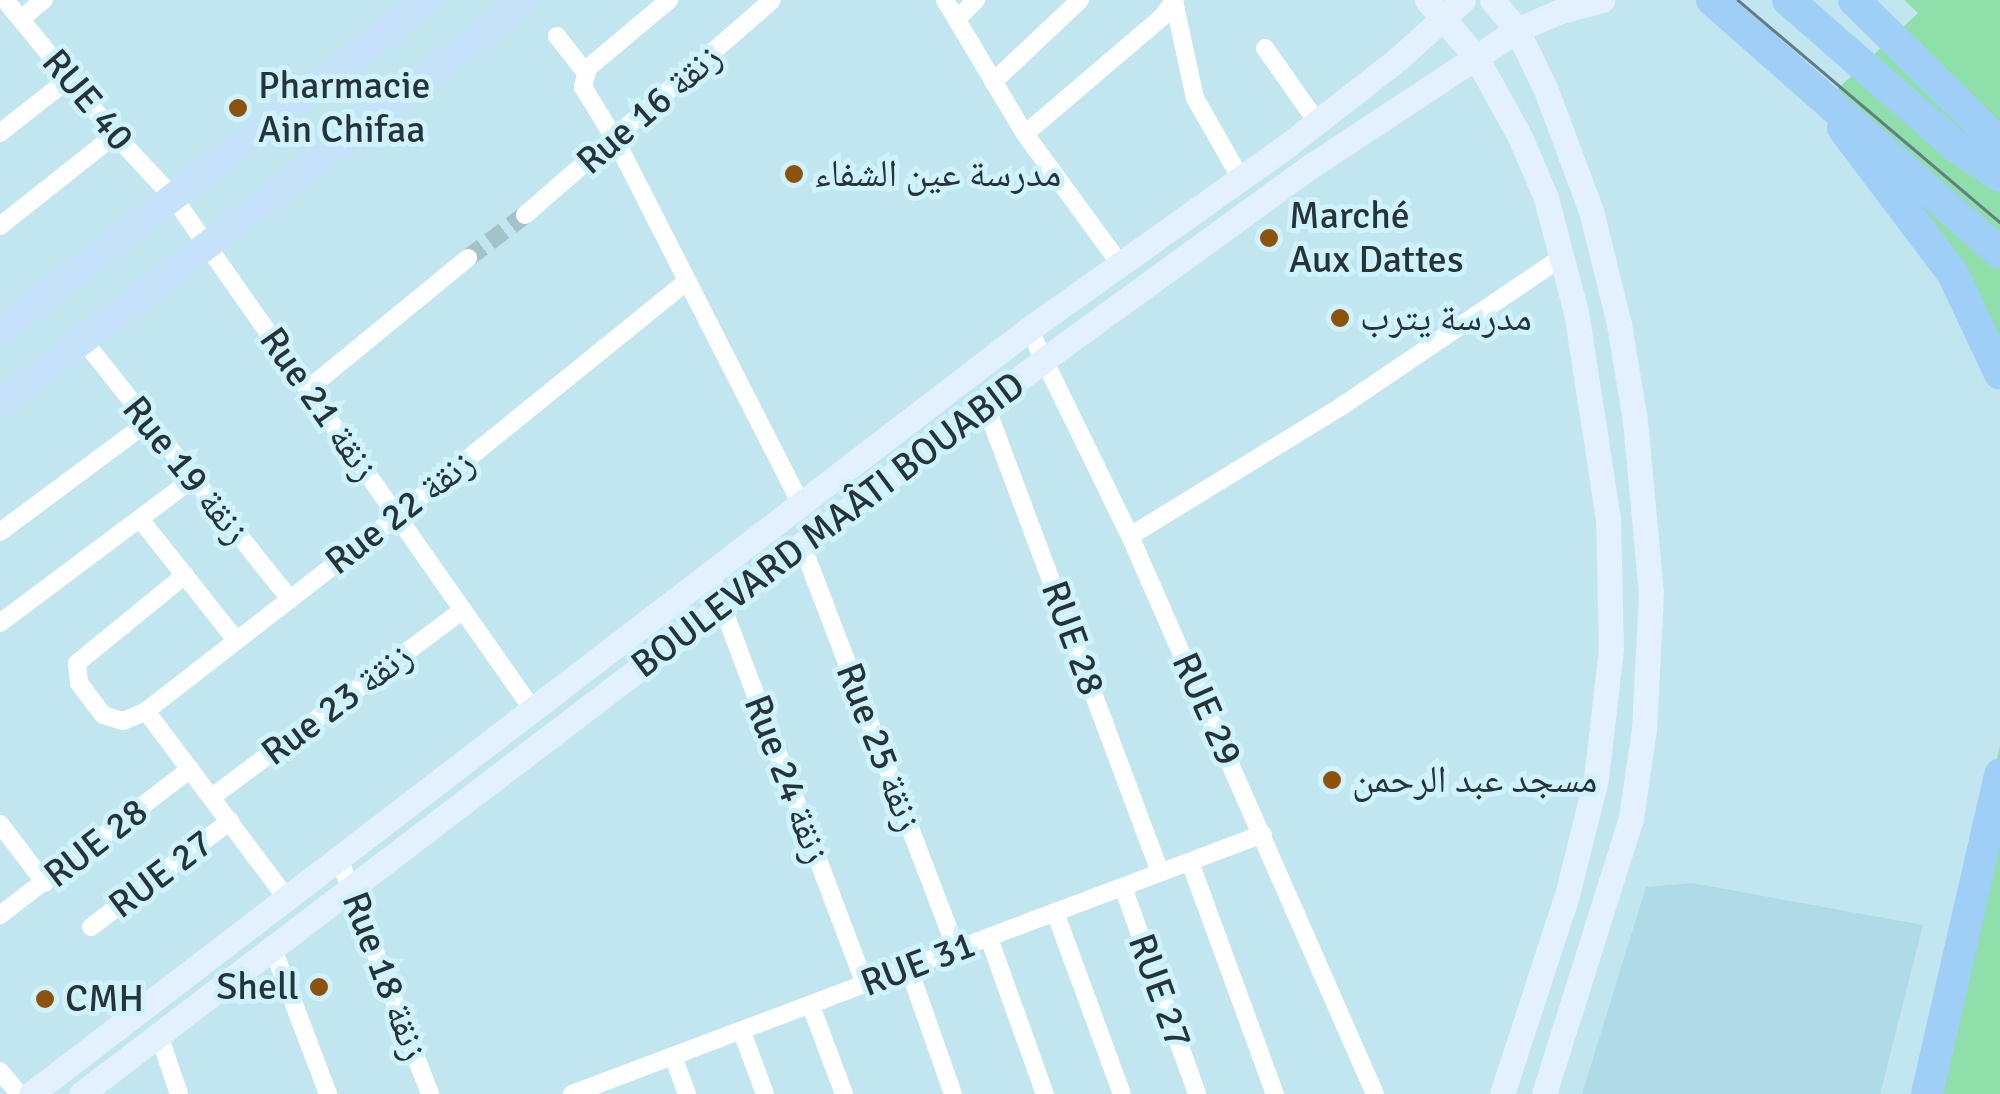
<!DOCTYPE html>
<html>
<head>
<meta charset="utf-8">
<style>
  body { margin:0 }
  #map { position:relative; width:2000px; height:1094px; overflow:hidden; background:#c2e6ef; font-family:Signika,"Noto Naskh Arabic",sans-serif }
  div>[style] { position:absolute }
  [style*='--x'] { left:calc(var(--x)*1px); top:calc(var(--y)*1px); width:calc(var(--w)*1px); rotate:calc(var(--a)*1deg) }
  .built>* { inset:0; background:#aedbe6 }
  .green>* { inset:0; background:#8edfa9 }
  .street-tunnel>* { height:18px; margin-top:-9px; transform-origin:0; background:repeating-linear-gradient(90deg,#a3c2ca 0 18px,transparent 0 27px) }
  .street>* { height:18px; margin:-9px; padding:0 9px; transform-origin:9px; border-radius:9px; background:#fff }
  .secondary>* { height:25px; margin:-12.5px; padding:0 12.5px; transform-origin:12.5px; border-radius:12.5px; background:#e2f1fd }
  .primary>* { height:28px; margin:-14px; padding:0 14px; transform-origin:14px; border-radius:14px; background:#c5e2fa }
  .highway>* { height:32px; margin:-16px; padding:0 16px; transform-origin:16px; border-radius:16px; background:#9fcff7 }
  .tram>* { height:2.5px; margin:-1.25px; padding:0 1.25px; transform-origin:1.25px; border-radius:1.25px; background:#657c82 }
  .dots>* { width:28px; height:28px; translate:-50% -50%; box-sizing:border-box; border:5px solid #cff3fc; border-radius:50% }
  span { translate:-50% -50%; white-space:nowrap; text-align:center; line-height:1.15; -webkit-text-stroke:10px #cff3fc; paint-order:stroke }
  .poi-label { font-size:38px; color:#263438 }
  .left { translate:0 -50%; text-align:left }
  .right { translate:-100% -50%; text-align:right }
  .street-label { font-size:38px; color:#263438 }
</style>
</head>
<body>
<div id="map">
  <div class="built">
    <i style="clip-path:polygon(1692px 883px,1923px 925px,1880px 1094px,1582px 1094px,1646px 887px)"></i>
  </div>
  <div class="green">
    <i style="clip-path:polygon(1904px 0,2000px 0,2000px 359px,1826px 100px,1918px 13px)"></i>
    <i style="clip-path:polygon(2000px 745px,2000px 1094px,1918px 1094px,1973px 869px)"></i>
  </div>
  <div class="street-tunnel">
    <i style="--x:468;--y:258;--w:71;--a:-37"></i>
  </div>
  <div class="street">
    <i style="--x:5;--y:0;--w:174;--a:50.8"></i>
    <i style="--x:115;--y:135;--w:85;--a:46.9"></i>
    <i style="--x:173;--y:197;--w:627;--a:54.94"></i>
    <i style="--x:669;--y:0;--w:106;--a:140"></i>
    <i style="--x:588;--y:68;--w:20;--a:105"></i>
    <i style="--x:583;--y:87;--w:63;--a:58.6"></i>
    <i style="--x:616;--y:141;--w:407;--a:63"></i>
    <i style="--x:945;--y:0;--w:156;--a:59.2"></i>
    <i style="--x:1025;--y:134;--w:162;--a:53.8"></i>
    <i style="--x:1174;--y:1;--w:99;--a:77.8"></i>
    <i style="--x:1195;--y:98;--w:93;--a:60.4"></i>
    <i style="--x:21;--y:19;--w:30;--a:-40"></i>
    <i style="--x:957;--y:19;--w:27;--a:-45"></i>
    <i style="--x:557;--y:36;--w:46;--a:52.1"></i>
    <i style="--x:1265;--y:48;--w:90;--a:54.9"></i>
    <i style="--x:993;--y:82;--w:120;--a:-43.3"></i>
    <i style="--x:0;--y:133;--w:89;--a:-38.2"></i>
    <i style="--x:1025;--y:134;--w:180;--a:-40.5"></i>
    <i style="--x:1162;--y:17;--w:21;--a:-53"></i>
    <i style="--x:525;--y:215;--w:327;--a:-41"></i>
    <i style="--x:0;--y:226;--w:147;--a:-38.4"></i>
    <i style="--x:1029;--y:329;--w:230;--a:64"></i>
    <i style="--x:1130;--y:536;--w:609;--a:66.3"></i>
    <i style="--x:83;--y:340;--w:332;--a:51.4"></i>
    <i style="--x:308;--y:389;--w:207;--a:-39.3"></i>
    <i style="--x:985;--y:404;--w:500;--a:69.5"></i>
    <i style="--x:140;--y:519;--w:154;--a:51.6"></i>
    <i style="--x:0;--y:532;--w:183;--a:-36.6"></i>
    <i style="--x:1130;--y:536;--w:249;--a:-31.5"></i>
    <i style="--x:1342;--y:406;--w:266;--a:-34.1"></i>
    <i style="--x:802;--y:545;--w:434;--a:69.1"></i>
    <i style="--x:710;--y:574;--w:438;--a:69.3"></i>
    <i style="--x:185;--y:575;--w:139;--a:140.8"></i>
    <i style="--x:77;--y:663;--w:20;--a:84"></i>
    <i style="--x:79;--y:683;--w:40;--a:53"></i>
    <i style="--x:103;--y:715;--w:21;--a:17"></i>
    <i style="--x:123;--y:721;--w:25;--a:-23"></i>
    <i style="--x:146;--y:711;--w:318;--a:-37.8"></i>
    <i style="--x:397;--y:516;--w:373;--a:-39"></i>
    <i style="--x:0;--y:623;--w:242;--a:-36.8"></i>
    <i style="--x:146;--y:711;--w:235;--a:53.1"></i>
    <i style="--x:212;--y:797;--w:313;--a:-36.7"></i>
    <i style="--x:0;--y:824;--w:74;--a:52.7"></i>
    <i style="--x:339;--y:859;--w:252;--a:68.8"></i>
    <i style="--x:1190;--y:862;--w:247;--a:69.9"></i>
    <i style="--x:1123;--y:887;--w:220;--a:70.3"></i>
    <i style="--x:1055;--y:912;--w:194;--a:69.8"></i>
    <i style="--x:0;--y:915;--w:240;--a:-37.5"></i>
    <i style="--x:91;--y:927;--w:175;--a:-37.3"></i>
    <i style="--x:989;--y:938;--w:166;--a:70.3"></i>
    <i style="--x:273;--y:949;--w:155;--a:69.2"></i>
    <i style="--x:909;--y:969;--w:133;--a:70.6"></i>
    <i style="--x:811;--y:1006;--w:94;--a:69.4"></i>
    <i style="--x:742;--y:1032;--w:66;--a:69.6"></i>
    <i style="--x:159;--y:1035;--w:62;--a:71.3"></i>
    <i style="--x:673;--y:1056;--w:40;--a:69.8"></i>
    <i style="--x:0;--y:1071;--w:30;--a:50"></i>
    <i style="--x:572;--y:1094;--w:738;--a:-20.62"></i>
  </div>
  <div class="secondary">
    <i style="--x:1427;--y:0;--w:75;--a:49.3"></i>
    <i style="--x:1476;--y:57;--w:91;--a:61.2"></i>
    <i style="--x:1520;--y:137;--w:66;--a:66.9"></i>
    <i style="--x:1546;--y:198;--w:118;--a:75.3"></i>
    <i style="--x:1576;--y:312;--w:209;--a:81.2"></i>
    <i style="--x:1608;--y:519;--w:130;--a:88.7"></i>
    <i style="--x:1611;--y:649;--w:131;--a:96.6"></i>
    <i style="--x:1596;--y:779;--w:120;--a:104"></i>
    <i style="--x:1567;--y:895;--w:209;--a:108.1"></i>
    <i style="--x:1492;--y:0;--w:39;--a:50"></i>
    <i style="--x:1517;--y:30;--w:67;--a:64.2"></i>
    <i style="--x:1546;--y:90;--w:129;--a:69.6"></i>
    <i style="--x:1591;--y:211;--w:116;--a:76.1"></i>
    <i style="--x:1619;--y:324;--w:98;--a:80.6"></i>
    <i style="--x:1635;--y:421;--w:172;--a:84.7"></i>
    <i style="--x:1651;--y:592;--w:137;--a:92.9"></i>
    <i style="--x:1644;--y:729;--w:90;--a:98.3"></i>
    <i style="--x:1631;--y:818;--w:289;--a:107.5"></i>
    <i style="--x:31;--y:1094;--w:1257;--a:-37.47"></i>
    <i style="--x:1029;--y:329;--w:319;--a:-35.4"></i>
    <i style="--x:1289;--y:144;--w:140;--a:-38"></i>
    <i style="--x:1399;--y:58;--w:86;--a:-42.2"></i>
    <i style="--x:81;--y:1094;--w:1212;--a:-37.32"></i>
    <i style="--x:1045;--y:359;--w:329;--a:-36"></i>
    <i style="--x:1311;--y:166;--w:247;--a:-33.4"></i>
    <i style="--x:1517;--y:30;--w:45;--a:-23.7"></i>
    <i style="--x:1558;--y:12;--w:46;--a:-15.3"></i>
  </div>
  <div class="primary">
    <i style="--x:0;--y:331;--w:541;--a:-37.72"></i>
    <i style="--x:0;--y:404;--w:664;--a:-37.47"></i>
  </div>
  <div class="highway">
    <i style="--x:1712;--y:0;--w:383;--a:41.3"></i>
    <i style="--x:1788;--y:0;--w:220;--a:41.1"></i>
    <i style="--x:1954;--y:145;--w:55;--a:34"></i>
    <i style="--x:1854;--y:0;--w:205;--a:44.6"></i>
    <i style="--x:1843;--y:128;--w:183;--a:53"></i>
    <i style="--x:1953;--y:274;--w:110;--a:64.8"></i>
    <i style="--x:1927;--y:1094;--w:328;--a:-77.1"></i>
  </div>
  <div class="tram">
    <i style="--x:1738;--y:0;--w:343;--a:40.3"></i>
  </div>
  <div class="dots">
    <i style="left:238px;top:108px;background:#8c530c"></i>
    <i style="left:794px;top:174px;background:#8c530c"></i>
    <i style="left:1269px;top:238px;background:#8c530c"></i>
    <i style="left:1340px;top:318px;background:#8c530c"></i>
    <i style="left:1332px;top:780px;background:#8c530c"></i>
    <i style="left:319px;top:987px;background:#8c530c"></i>
    <i style="left:45px;top:999px;background:#8c530c"></i>
  </div>
  <div class="poi-label">
    <span class="left" style="left:258px;top:108px">Pharmacie<br>Ain Chifaa</span>
    <span class="left" style="left:814px;top:174px">مدرسة عين الشفاء</span>
    <span class="left" style="left:1289px;top:238px">Marché<br>Aux Dattes</span>
    <span class="left" style="left:1360px;top:318px">مدرسة يترب</span>
    <span class="left" style="left:1352px;top:780px">مسجد عبد الرحمن</span>
    <span class="right" style="left:299px;top:987px">Shell</span>
    <span class="left" style="left:65px;top:999px">CMH</span>
  </div>
  <div class="street-label">
    <span style="left:88px;top:100px;rotate:50deg">RUE 40</span>
    <span style="left:649px;top:109px;rotate:-41deg">Rue 16 زنقة</span>
    <span style="left:319px;top:404px;rotate:55deg">Rue 21 زنقة</span>
    <span style="left:186px;top:470px;rotate:51deg">Rue 19 زنقة</span>
    <span style="left:400px;top:512px;rotate:-38deg">Rue 22 زنقة</span>
    <span style="left:828px;top:525px;rotate:-37deg">BOULEVARD MAÂTI BOUABID</span>
    <span style="left:1073px;top:638px;rotate:70deg">RUE 28</span>
    <span style="left:337px;top:704px;rotate:-37deg">Rue 23 زنقة</span>
    <span style="left:1207px;top:709px;rotate:66deg">RUE 29</span>
    <span style="left:879px;top:747px;rotate:69deg">Rue 25 زنقة</span>
    <span style="left:787px;top:779px;rotate:69deg">Rue 24 زنقة</span>
    <span style="left:96px;top:843px;rotate:-38deg">RUE 28</span>
    <span style="left:161px;top:874px;rotate:-37deg">RUE 27</span>
    <span style="left:918px;top:964px;rotate:-21deg">RUE 31</span>
    <span style="left:385px;top:976px;rotate:69deg">Rue 18 زنقة</span>
    <span style="left:1160px;top:991px;rotate:70deg">RUE 27</span>
  </div>
</div>
</body>
</html>
